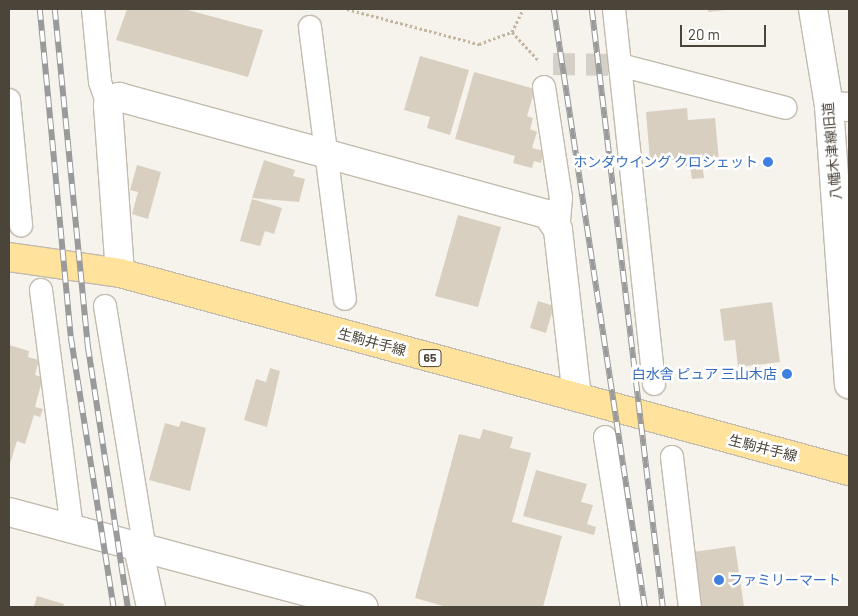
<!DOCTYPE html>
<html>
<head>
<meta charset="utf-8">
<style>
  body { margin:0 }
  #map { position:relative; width:858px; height:616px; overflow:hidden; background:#f6f3ec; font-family:Barlow,"Noto Sans JP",sans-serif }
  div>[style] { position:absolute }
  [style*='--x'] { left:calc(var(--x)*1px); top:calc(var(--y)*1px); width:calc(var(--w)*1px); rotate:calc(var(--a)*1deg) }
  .building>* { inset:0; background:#d8cfc1 }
  .pedestrian-tunnel>* { height:22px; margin-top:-11px; transform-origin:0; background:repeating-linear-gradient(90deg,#d4d0c8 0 22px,transparent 0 33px) }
  .path>* { height:3px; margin-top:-1.5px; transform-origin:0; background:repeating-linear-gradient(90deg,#c4b79f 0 2.5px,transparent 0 5px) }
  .roads { filter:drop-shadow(1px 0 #c2bbae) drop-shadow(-1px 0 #c2bbae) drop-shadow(0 1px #c2bbae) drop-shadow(0 -1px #c2bbae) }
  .pedestrian>* { height:22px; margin:-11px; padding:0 11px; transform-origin:11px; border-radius:11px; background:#fff }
  .minor>* { height:28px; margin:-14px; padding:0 14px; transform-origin:14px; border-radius:14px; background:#fff }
  .tertiary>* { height:28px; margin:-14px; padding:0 14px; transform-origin:14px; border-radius:14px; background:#fff }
  .primary>* { height:28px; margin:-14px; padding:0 14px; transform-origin:14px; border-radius:14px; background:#ffe39c }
  .rail>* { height:5.5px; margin-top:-2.75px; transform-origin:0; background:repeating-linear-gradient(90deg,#fff 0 11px,#9a9a9a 0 22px); box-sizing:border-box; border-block:1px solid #9a9a9a }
  .dots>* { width:14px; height:14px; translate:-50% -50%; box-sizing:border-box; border:2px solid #fff; border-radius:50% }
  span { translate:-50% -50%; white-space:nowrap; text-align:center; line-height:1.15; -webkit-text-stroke:5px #fff; paint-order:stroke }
  .shield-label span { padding:1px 4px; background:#fff; border:1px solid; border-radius:4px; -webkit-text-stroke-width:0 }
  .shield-label { font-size:12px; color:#4b4439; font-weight:700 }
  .street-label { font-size:14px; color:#4b4439 }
  .shop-label { font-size:14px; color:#366cbe }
  .right { translate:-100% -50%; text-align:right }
  .left { translate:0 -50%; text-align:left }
  .frame { position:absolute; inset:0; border:10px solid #4b4439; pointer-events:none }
  .scale { position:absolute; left:680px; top:25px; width:86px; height:22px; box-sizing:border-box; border:2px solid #4b4439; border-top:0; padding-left:6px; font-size:15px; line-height:18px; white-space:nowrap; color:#4b4439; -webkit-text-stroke:4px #fff; paint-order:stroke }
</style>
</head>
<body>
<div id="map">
  <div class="building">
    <i style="clip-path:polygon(127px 9px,184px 9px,263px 30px,248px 77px,116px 40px)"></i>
    <i style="clip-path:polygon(708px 9px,726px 9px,726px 10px,708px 12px)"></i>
    <i style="clip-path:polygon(420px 56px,469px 70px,450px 135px,427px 128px,430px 117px,404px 110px)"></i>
    <i style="clip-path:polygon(474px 72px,535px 89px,527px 116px,533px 118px,530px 129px,537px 132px,532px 148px,544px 151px,541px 163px,534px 161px,532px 168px,513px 163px,515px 156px,455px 139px)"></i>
    <i style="clip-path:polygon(687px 108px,688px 120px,715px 118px,719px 161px,702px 163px,704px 178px,692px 179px,690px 166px,685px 166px,684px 159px,650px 161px,646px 112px)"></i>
    <i style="clip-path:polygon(264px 160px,295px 170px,293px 176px,305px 179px,299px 202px,252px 198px)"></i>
    <i style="clip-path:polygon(137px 165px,161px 172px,148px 219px,132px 214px,138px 192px,130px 190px)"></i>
    <i style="clip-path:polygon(252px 199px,282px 208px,274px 234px,265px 231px,260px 246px,240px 241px)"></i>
    <i style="clip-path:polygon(458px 215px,501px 227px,478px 307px,435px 296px)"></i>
    <i style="clip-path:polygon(538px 301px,554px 306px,546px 333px,530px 328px)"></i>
    <i style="clip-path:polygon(772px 302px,780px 362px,738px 367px,735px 340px,724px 341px,720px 309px)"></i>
    <i style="clip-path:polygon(9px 345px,29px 351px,28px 357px,39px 360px,35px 375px,43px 377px,35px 407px,43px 409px,40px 417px,34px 415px,25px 444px,17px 441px,9px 467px)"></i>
    <i style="clip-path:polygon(270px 368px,280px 371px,267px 427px,244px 420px,256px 379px,266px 382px)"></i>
    <i style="clip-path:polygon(181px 421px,206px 428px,190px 491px,149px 480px,165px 423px,179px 427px)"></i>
    <i style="clip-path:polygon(483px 429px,513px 437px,510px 448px,531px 453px,512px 522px,562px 536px,543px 607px,447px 607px,415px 598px,459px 434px,480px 439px)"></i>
    <i style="clip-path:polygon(536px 470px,587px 484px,581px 502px,593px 505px,587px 524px,596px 527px,594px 535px,523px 516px)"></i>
    <i style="clip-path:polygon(735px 546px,744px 607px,702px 607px,693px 552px)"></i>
    <i style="clip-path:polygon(37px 596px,64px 604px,63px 607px,34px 607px)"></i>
  </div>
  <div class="pedestrian-tunnel">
    <i style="--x:553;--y:64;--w:67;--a:0.9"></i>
  </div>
  <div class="path">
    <i style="--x:347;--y:9;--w:137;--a:14.9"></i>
    <i style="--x:479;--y:44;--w:35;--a:-20"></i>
    <i style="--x:512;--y:32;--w:25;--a:-64"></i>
    <i style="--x:512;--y:32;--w:40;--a:47"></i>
  </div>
  <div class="roads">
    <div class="pedestrian">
      <i style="--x:93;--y:9;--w:73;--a:84.5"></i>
      <i style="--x:100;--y:82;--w:24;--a:71"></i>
      <i style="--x:614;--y:9;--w:377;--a:83.9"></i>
      <i style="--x:310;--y:27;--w:274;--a:82.7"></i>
      <i style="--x:620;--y:65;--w:171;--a:14.5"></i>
      <i style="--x:544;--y:87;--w:112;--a:81.3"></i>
      <i style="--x:561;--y:198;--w:32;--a:95"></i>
      <i style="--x:9;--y:100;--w:126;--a:84.5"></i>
      <i style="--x:41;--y:290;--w:241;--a:82.6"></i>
      <i style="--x:105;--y:306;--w:246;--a:80.7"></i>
      <i style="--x:605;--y:437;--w:172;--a:81"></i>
      <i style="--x:672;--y:457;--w:151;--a:83.2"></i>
    </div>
    <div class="minor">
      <i style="--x:829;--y:106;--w:20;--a:3"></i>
      <i style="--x:120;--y:273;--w:168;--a:-94.1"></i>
      <i style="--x:108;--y:105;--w:14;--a:-36"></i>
      <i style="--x:119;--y:97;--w:444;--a:15.3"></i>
      <i style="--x:547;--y:214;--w:19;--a:55"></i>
      <i style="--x:558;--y:230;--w:168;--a:83.5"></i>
      <i style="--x:9;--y:512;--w:367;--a:15"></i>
      <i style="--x:138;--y:547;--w:61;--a:77.8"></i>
    </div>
    <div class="tertiary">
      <i style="--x:813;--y:9;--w:98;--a:80.6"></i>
      <i style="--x:829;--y:106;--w:279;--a:85.9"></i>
    </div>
    <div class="primary">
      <i style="--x:9;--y:257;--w:112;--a:8.2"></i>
      <i style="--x:120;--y:273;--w:755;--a:15.2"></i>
    </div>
  </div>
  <div class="rail">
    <i style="--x:40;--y:9;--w:329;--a:84.6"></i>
    <i style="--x:71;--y:337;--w:273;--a:81"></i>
    <i style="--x:55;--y:9;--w:339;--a:84.4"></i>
    <i style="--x:88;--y:346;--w:264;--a:81.3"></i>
    <i style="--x:554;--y:9;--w:605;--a:81.35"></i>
    <i style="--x:592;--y:9;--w:602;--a:83.23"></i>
  </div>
  <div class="dots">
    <i style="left:768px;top:162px;background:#3f7fe0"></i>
    <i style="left:787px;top:374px;background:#3f7fe0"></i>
    <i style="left:719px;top:580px;background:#3f7fe0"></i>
  </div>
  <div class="shield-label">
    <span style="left:430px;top:358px">65</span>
  </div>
  <div class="street-label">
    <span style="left:832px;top:151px;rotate:-95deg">八幡木津線旧道</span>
    <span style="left:372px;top:342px;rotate:15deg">生駒井手線</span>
    <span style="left:763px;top:448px;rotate:14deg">生駒井手線</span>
  </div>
  <div class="shop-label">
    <span class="right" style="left:758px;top:162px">ホンダウイング クロシェット</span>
    <span class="right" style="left:777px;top:374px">白水舎 ピュア 三山木店</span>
    <span class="left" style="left:729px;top:580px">ファミリーマート</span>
  </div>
  <div class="frame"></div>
  <div class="scale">20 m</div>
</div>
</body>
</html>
